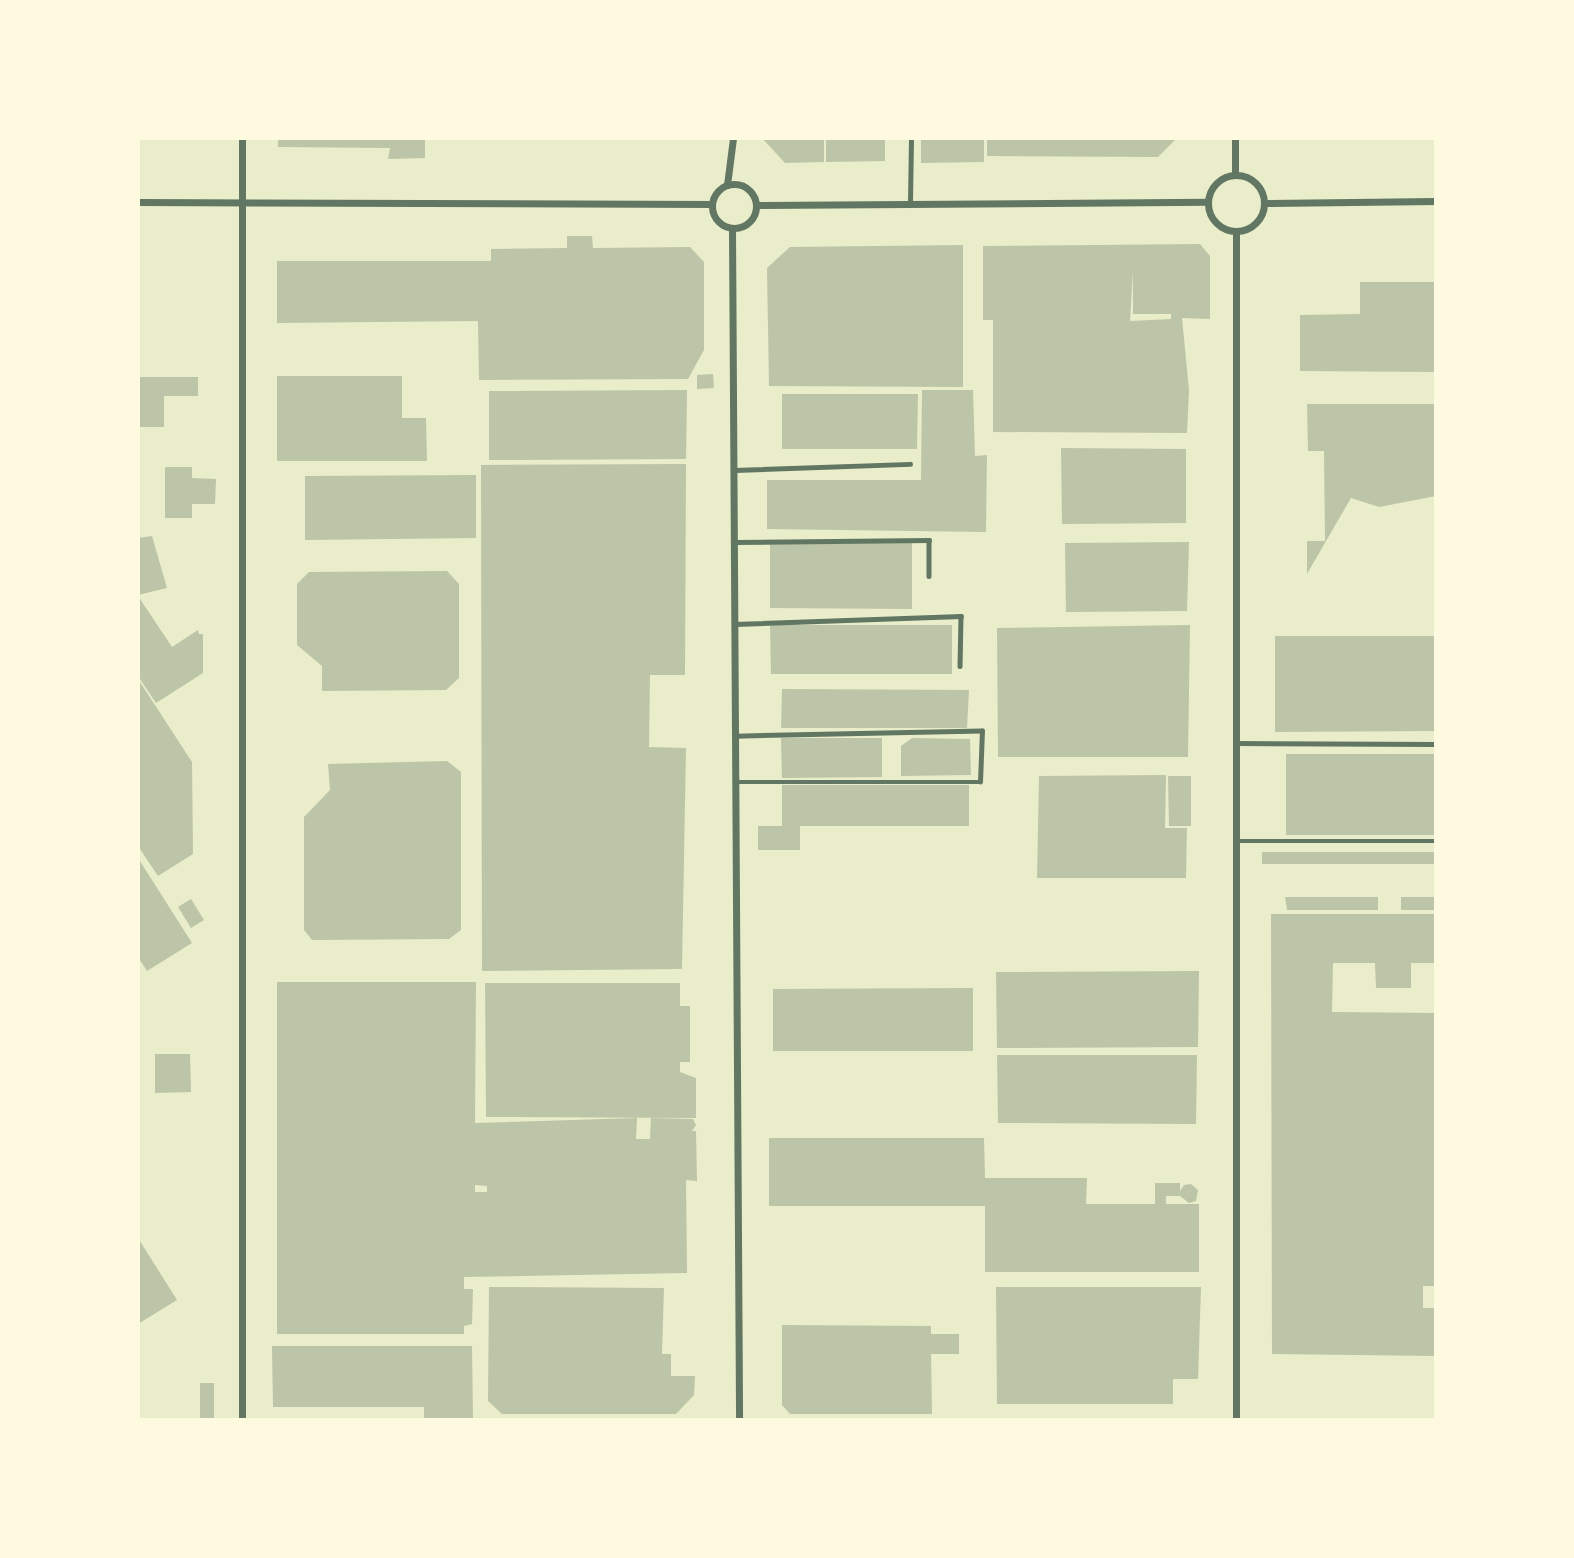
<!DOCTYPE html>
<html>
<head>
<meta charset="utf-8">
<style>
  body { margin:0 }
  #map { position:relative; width:1574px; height:1558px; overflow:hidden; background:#e9edc9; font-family:"Archivo Narrow",sans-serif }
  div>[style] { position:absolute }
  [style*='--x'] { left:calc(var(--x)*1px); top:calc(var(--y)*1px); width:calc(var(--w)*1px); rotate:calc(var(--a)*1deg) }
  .building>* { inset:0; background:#bcc5a7 }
  .service>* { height:4.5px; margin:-2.25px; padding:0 2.25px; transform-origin:2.25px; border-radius:2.25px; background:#617663 }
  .minor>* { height:7px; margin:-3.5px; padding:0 3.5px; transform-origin:3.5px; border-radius:3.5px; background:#617663 }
  .minor>.ring { margin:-3.5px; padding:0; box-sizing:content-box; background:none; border:7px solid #617663; border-radius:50% }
  span { translate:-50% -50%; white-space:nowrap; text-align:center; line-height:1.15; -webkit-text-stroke:7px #fefae0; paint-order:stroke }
  .frame { position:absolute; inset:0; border:140px solid #fefae0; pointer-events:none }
</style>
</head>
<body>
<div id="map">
  <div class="building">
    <i style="clip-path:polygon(278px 138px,425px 138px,425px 158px,388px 159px,390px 148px,278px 147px)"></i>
    <i style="clip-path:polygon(762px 138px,824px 138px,824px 162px,785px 163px)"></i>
    <i style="clip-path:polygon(826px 138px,885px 138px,885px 161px,826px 162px)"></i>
    <i style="clip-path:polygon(921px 138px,984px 138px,984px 162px,921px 163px)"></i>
    <i style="clip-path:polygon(987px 138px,1177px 138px,1158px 157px,987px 156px)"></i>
    <i style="clip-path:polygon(567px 236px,592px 236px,593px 248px,690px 247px,704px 262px,704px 350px,688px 379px,479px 380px,478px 321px,277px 323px,277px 261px,491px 261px,491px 249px,567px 248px)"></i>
    <i style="clip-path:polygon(evenodd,1200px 244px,1210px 256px,1210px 319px,1182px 318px,1189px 390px,1187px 433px,993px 432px,993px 320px,983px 320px,983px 246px,1200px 244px,1133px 271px,1133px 314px,1171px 314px,1171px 319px,1130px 321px,1133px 271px)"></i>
    <i style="clip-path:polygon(963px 245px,963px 387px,769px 386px,767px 268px,790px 247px)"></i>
    <i style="clip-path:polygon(1360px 282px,1436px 282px,1436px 372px,1300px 371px,1300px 315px,1360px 314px)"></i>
    <i style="clip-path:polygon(713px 374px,714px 388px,697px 389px,697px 375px)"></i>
    <i style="clip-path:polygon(277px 376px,402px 376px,402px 418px,426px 418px,427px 461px,277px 461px)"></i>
    <i style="clip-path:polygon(138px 377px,198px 377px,198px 396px,164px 396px,164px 427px,138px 427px)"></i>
    <i style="clip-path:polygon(687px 390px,686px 459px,489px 460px,489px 391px)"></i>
    <i style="clip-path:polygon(922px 390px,973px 390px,975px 456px,987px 455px,986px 532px,767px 529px,767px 480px,921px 480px)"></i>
    <i style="clip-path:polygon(782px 394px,918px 394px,917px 449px,782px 449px)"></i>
    <i style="clip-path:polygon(1307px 404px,1436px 404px,1436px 496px,1379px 507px,1351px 498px,1307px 574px,1307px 541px,1325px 541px,1324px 451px,1308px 451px)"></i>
    <i style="clip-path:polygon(1061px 448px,1186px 449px,1186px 523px,1062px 524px)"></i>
    <i style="clip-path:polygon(686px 464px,685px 675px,650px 675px,649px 747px,686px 748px,682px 969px,482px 971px,481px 465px)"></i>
    <i style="clip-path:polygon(165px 467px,192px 467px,192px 478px,216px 479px,215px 504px,192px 504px,192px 518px,165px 518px)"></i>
    <i style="clip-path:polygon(476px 475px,476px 538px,305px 540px,305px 476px)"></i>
    <i style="clip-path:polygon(152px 536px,167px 588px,138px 595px,138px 538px)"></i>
    <i style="clip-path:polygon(1189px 542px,1187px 611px,1066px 612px,1065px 543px)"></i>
    <i style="clip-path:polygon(770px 543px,912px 543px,912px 609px,770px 608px)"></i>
    <i style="clip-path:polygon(447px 571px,459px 584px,459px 678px,446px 690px,322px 691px,322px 666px,297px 645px,297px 584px,309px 572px)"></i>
    <i style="clip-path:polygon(138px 596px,172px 647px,198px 630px,199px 634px,203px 634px,203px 673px,156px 703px,138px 676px)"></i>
    <i style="clip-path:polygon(770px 625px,952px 625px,952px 674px,771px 674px)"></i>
    <i style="clip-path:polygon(1190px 625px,1188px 757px,998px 757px,997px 628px)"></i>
    <i style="clip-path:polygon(1275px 636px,1436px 636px,1436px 731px,1275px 732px)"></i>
    <i style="clip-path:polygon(138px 679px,192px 762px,193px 854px,158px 876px,138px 846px)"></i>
    <i style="clip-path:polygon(782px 689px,969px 690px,967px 728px,781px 728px)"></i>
    <i style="clip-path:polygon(781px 738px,882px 738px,882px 777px,782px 778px)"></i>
    <i style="clip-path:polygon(912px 738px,970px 739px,971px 775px,901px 776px,901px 746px)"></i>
    <i style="clip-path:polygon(1286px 754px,1436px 754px,1436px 835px,1286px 835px)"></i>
    <i style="clip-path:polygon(447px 761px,461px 772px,461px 930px,449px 939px,312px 940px,304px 930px,304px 817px,330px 790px,328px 764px)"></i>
    <i style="clip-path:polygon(1166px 775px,1165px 828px,1187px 828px,1186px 878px,1037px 878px,1039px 776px)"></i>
    <i style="clip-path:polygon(1168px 776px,1191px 776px,1191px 826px,1169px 826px)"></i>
    <i style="clip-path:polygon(782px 785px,969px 785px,969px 826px,800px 826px,800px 850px,758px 850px,758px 826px,782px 826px)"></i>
    <i style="clip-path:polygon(1262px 852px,1436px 852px,1436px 864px,1262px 864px)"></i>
    <i style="clip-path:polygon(138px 858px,192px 943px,147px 971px,138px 957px)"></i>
    <i style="clip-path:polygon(1285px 897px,1378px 897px,1378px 910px,1287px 910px)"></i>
    <i style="clip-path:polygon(1401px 897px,1436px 897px,1436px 910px,1401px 910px)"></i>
    <i style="clip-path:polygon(191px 899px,204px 920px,191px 928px,178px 907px)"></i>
    <i style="clip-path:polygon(1271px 914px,1436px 914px,1436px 963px,1411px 963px,1411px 988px,1376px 988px,1375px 963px,1333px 963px,1332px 1012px,1436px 1013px,1436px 1286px,1423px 1286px,1423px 1308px,1436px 1308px,1436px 1356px,1272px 1354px)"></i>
    <i style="clip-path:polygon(1199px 971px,1198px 1047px,997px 1048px,996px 972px)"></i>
    <i style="clip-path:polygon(evenodd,277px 982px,476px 982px,475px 1123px,637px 1118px,636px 1139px,650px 1139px,651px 1118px,693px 1119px,696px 1125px,692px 1131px,696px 1131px,697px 1181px,686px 1180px,687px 1273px,464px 1277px,464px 1289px,473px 1289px,472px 1324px,464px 1326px,464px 1334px,277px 1334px,277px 982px,475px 1185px,487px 1186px,487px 1192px,475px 1192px,475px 1185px)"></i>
    <i style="clip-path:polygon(485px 983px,680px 983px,680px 1006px,690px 1006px,690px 1062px,680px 1062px,680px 1072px,696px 1078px,696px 1118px,486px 1117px)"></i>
    <i style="clip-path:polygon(973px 988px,973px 1051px,773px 1051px,773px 989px)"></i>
    <i style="clip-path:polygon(155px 1054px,190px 1054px,191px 1092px,155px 1093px)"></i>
    <i style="clip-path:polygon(997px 1055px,1197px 1055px,1196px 1124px,998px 1123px)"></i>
    <i style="clip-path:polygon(769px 1138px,984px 1138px,985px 1178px,1087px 1178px,1086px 1204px,1155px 1204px,1155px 1183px,1180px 1183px,1180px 1191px,1184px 1185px,1191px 1184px,1198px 1190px,1196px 1201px,1189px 1203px,1180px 1196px,1166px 1196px,1166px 1204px,1199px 1204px,1199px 1272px,985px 1272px,985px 1206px,769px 1206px)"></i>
    <i style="clip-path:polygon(138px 1238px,177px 1300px,138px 1324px)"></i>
    <i style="clip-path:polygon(489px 1287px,664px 1288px,662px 1354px,671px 1354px,671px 1376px,695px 1376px,694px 1395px,676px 1414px,502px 1414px,488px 1401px)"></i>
    <i style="clip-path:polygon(996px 1287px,1201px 1287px,1198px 1379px,1173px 1379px,1173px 1404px,997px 1404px)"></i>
    <i style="clip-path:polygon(782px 1325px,931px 1326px,931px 1334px,959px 1334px,959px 1354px,931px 1354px,932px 1414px,790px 1414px,782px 1405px)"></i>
    <i style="clip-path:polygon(272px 1346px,472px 1346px,473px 1418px,424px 1418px,424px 1407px,273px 1407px)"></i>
    <i style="clip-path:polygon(200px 1383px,214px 1383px,214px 1420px,200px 1420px)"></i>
  </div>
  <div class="service">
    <i style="--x:910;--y:202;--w:64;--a:-89.1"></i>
    <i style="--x:735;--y:470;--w:175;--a:-2"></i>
    <i style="--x:735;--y:542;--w:194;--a:-0.6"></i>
    <i style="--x:929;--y:540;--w:36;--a:90"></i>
    <i style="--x:735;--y:624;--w:226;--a:-2"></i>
    <i style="--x:961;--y:616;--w:50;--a:91.1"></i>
    <i style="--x:1237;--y:743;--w:199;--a:0.3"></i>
    <i style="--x:735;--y:782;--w:245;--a:0"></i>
    <i style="--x:980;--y:782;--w:51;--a:-87.8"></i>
    <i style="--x:982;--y:731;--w:246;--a:178.8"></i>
    <i style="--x:1237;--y:841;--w:199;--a:0"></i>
  </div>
  <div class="minor">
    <i style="--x:242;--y:138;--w:1282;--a:90"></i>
    <i style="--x:1235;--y:175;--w:37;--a:-90"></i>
    <i class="ring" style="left:1208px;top:175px;width:49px;height:49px"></i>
    <i class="ring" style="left:712px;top:184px;width:37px;height:37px"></i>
    <i style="--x:727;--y:185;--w:47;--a:-82.7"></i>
    <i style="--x:138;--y:202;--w:574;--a:0.2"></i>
    <i style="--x:1264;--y:203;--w:172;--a:-0.7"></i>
    <i style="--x:756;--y:205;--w:452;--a:-0.4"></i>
    <i style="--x:732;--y:228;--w:1192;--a:89.66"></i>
    <i style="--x:1236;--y:231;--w:1189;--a:90"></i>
  </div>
  <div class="frame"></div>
</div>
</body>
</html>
